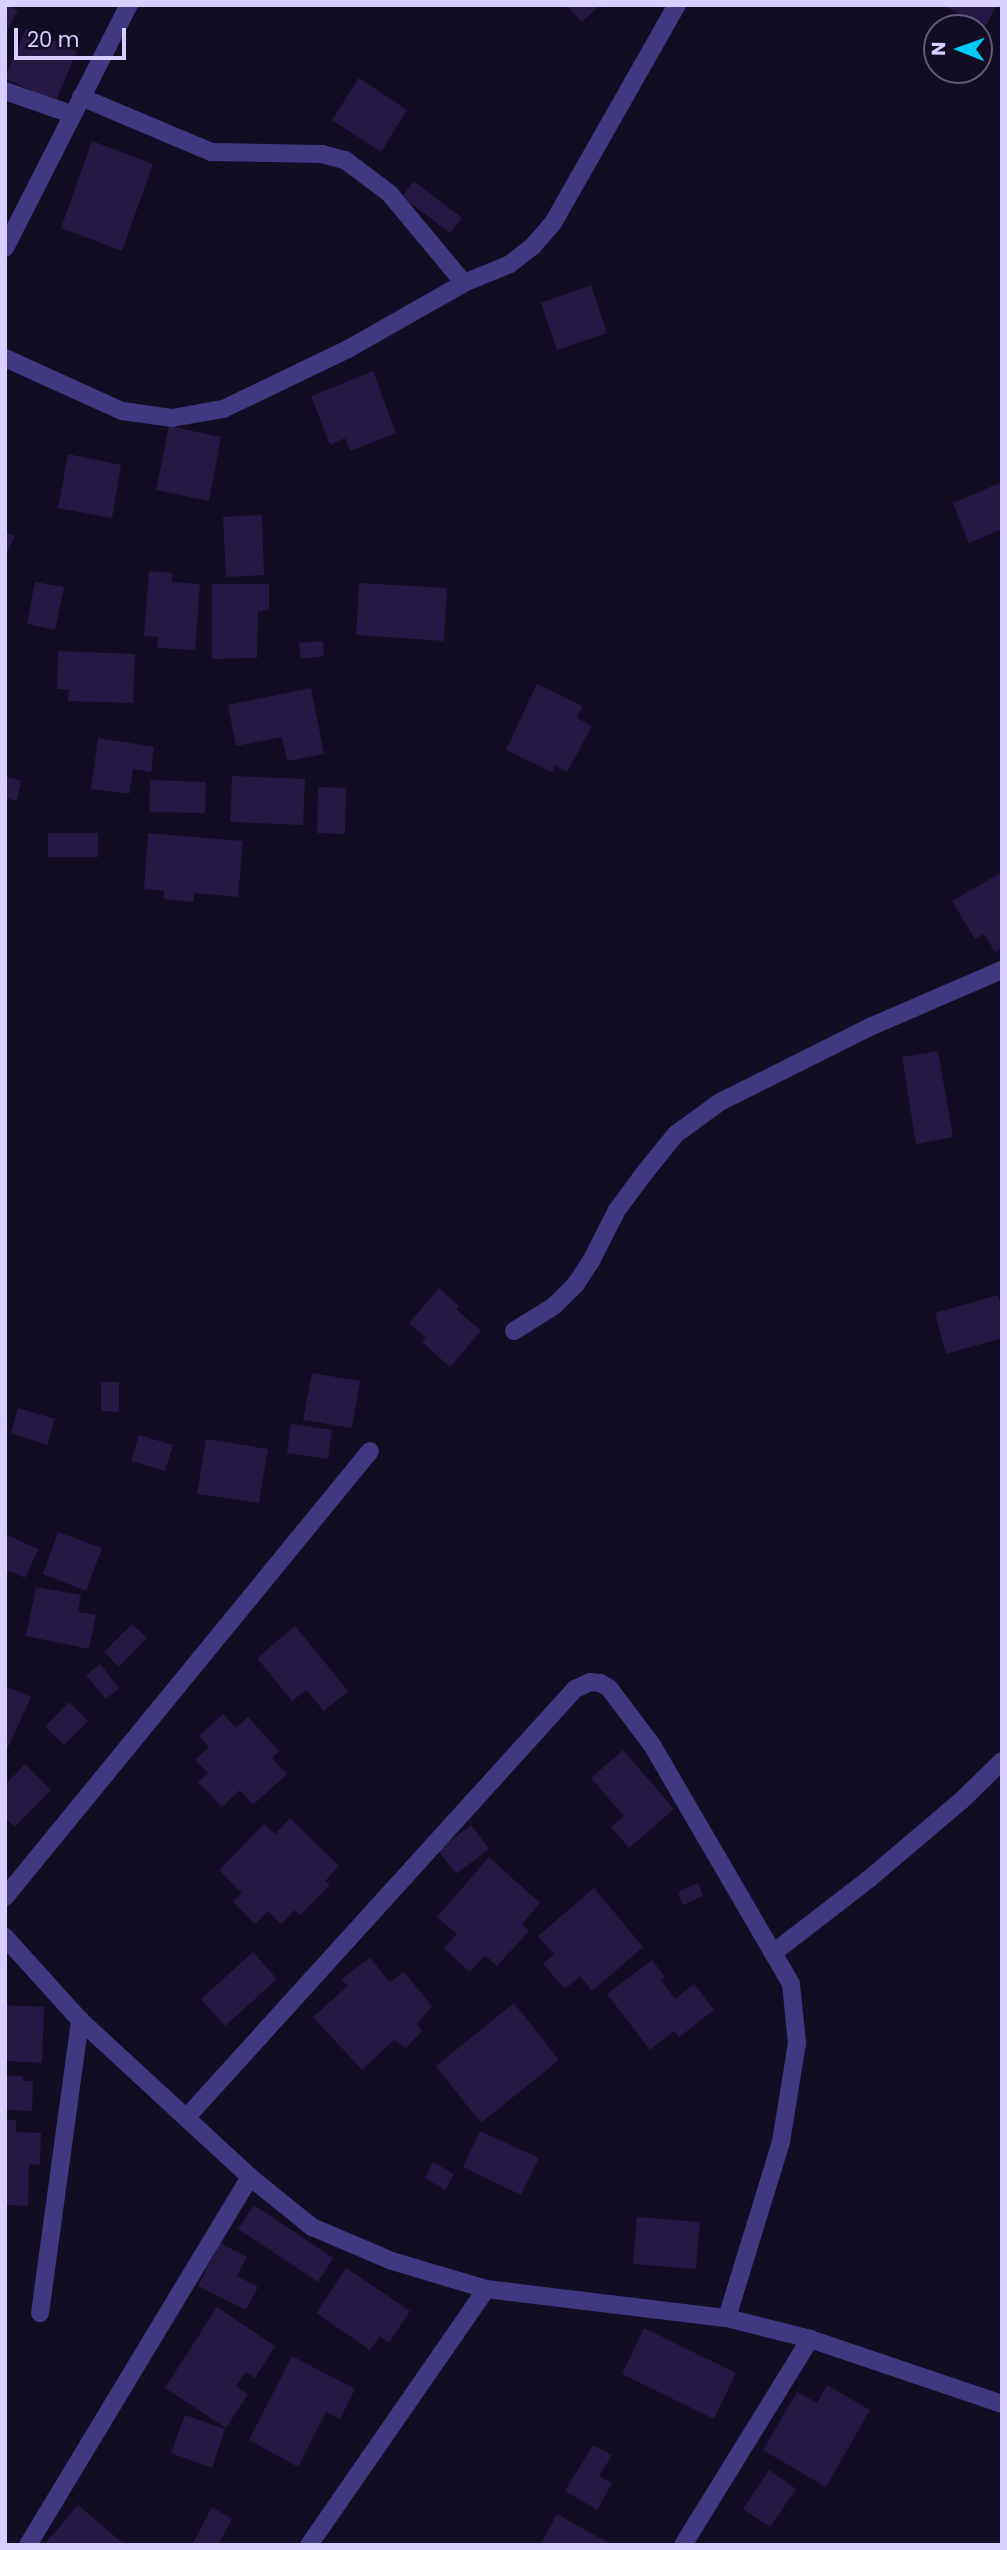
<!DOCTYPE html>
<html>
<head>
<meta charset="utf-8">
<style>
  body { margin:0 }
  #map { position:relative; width:1007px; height:2550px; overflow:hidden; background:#120d22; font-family:Poppins,sans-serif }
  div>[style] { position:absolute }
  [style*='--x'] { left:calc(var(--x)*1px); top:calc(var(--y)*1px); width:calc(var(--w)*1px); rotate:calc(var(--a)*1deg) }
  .building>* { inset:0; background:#251943 }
  .minor>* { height:18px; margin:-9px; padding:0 9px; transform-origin:9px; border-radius:9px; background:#413882 }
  span { translate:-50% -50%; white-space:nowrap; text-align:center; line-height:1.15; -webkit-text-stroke:6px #120d22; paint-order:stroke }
  .frame { position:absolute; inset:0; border:7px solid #d8ceff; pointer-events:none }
  .north { position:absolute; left:923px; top:14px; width:70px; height:70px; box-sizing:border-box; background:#120d22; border:2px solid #615a7a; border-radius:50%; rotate:271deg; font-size:19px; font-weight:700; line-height:28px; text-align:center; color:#d8ceff }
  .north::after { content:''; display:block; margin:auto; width:24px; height:32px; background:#00cbf9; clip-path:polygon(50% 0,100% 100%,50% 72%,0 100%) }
  .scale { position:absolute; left:14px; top:28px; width:112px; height:32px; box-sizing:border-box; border:4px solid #d8ceff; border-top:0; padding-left:9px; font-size:21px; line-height:24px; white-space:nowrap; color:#d8ceff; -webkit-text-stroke:5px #120d22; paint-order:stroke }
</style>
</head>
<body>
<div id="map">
  <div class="building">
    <i style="clip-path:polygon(5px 5px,18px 10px,5px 35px)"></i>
    <i style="clip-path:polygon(566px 5px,600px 5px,582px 22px)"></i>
    <i style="clip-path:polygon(944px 5px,997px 5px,984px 29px)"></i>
    <i style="clip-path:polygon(26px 28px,77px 51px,55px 102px,5px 78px)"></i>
    <i style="clip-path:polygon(359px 78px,407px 110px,381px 152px,332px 120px)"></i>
    <i style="clip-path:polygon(92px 141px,153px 164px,122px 251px,61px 228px)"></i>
    <i style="clip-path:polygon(414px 181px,462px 218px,450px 233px,402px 197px)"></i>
    <i style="clip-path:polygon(591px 285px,607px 333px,557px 350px,541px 303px)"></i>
    <i style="clip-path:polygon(373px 371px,396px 433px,350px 451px,345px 438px,330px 445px,311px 396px)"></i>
    <i style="clip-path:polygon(169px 426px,221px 437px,209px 501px,156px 490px)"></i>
    <i style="clip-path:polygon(68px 454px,121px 465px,112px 518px,58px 508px)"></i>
    <i style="clip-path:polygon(1002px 482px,1002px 529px,969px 543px,953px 503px)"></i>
    <i style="clip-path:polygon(262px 515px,264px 575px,226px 577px,223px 517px)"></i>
    <i style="clip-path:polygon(5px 532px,15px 536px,5px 556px)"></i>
    <i style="clip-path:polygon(149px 571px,173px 573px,172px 582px,200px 584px,195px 650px,157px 648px,158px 637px,144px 636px)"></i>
    <i style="clip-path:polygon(35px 582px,64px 587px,55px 630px,27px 624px)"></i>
    <i style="clip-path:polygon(359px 583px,447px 588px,444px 641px,356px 635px)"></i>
    <i style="clip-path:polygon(212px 584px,269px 584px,269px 610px,258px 611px,257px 658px,212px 659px)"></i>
    <i style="clip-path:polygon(323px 641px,324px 656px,301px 659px,299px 643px)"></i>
    <i style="clip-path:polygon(58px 651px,135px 654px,133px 703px,68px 701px,69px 690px,57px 689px)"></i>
    <i style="clip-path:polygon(537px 684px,583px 706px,577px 718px,592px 726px,567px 772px,555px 765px,552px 772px,506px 750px)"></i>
    <i style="clip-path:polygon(311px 688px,324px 754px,287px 761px,282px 737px,236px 746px,228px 705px)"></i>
    <i style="clip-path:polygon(98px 738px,154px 747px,151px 772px,133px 769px,129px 794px,91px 789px)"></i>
    <i style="clip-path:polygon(232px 776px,305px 779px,303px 825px,230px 822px)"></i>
    <i style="clip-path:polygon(5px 777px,21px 780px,17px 801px,5px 798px)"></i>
    <i style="clip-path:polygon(150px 780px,206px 782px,205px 813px,149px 812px)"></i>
    <i style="clip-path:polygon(318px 787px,346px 788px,345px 834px,317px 833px)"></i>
    <i style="clip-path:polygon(48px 833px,98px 833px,98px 857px,48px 857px)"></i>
    <i style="clip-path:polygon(148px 833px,243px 841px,238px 897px,194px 893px,194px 902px,163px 899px,164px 891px,144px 889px)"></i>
    <i style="clip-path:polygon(1002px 872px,1002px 948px,995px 952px,984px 934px,975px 939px,952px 901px)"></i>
    <i style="clip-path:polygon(938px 1051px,953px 1137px,916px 1144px,902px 1057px)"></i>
    <i style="clip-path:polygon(439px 1288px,459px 1306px,456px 1309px,481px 1331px,450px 1367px,422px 1342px,426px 1338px,409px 1323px)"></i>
    <i style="clip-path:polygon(998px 1295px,1002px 1310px,1002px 1338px,946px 1354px,935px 1313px)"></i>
    <i style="clip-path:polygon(312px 1373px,360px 1381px,352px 1428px,303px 1420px)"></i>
    <i style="clip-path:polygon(101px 1382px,119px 1382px,119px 1412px,101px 1411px)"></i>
    <i style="clip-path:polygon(18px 1408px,55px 1419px,47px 1445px,11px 1433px)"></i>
    <i style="clip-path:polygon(291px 1424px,332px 1430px,328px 1459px,287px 1453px)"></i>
    <i style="clip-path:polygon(139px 1435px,173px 1445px,165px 1471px,131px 1461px)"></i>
    <i style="clip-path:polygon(206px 1439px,268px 1449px,259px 1503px,197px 1494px)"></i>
    <i style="clip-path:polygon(58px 1532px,102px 1548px,86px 1591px,43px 1574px)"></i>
    <i style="clip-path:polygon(5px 1534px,38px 1549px,25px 1578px,9px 1571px,5px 1578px)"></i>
    <i style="clip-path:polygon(36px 1587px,81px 1595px,78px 1612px,96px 1615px,89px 1649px,26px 1636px)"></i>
    <i style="clip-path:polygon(132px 1624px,147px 1638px,119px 1667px,104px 1652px)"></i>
    <i style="clip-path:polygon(295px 1626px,348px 1691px,324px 1711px,306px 1690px,292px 1701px,257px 1658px)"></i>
    <i style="clip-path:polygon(100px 1664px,119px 1688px,106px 1699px,86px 1675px)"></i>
    <i style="clip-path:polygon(5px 1686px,31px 1697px,5px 1754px)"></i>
    <i style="clip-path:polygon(69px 1702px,88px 1721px,64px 1745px,45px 1727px)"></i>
    <i style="clip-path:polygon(223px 1714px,236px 1728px,248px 1717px,279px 1751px,272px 1758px,287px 1774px,253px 1805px,240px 1790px,222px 1807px,198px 1782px,208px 1773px,195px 1760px,209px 1747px,199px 1736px)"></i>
    <i style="clip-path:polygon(623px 1750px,674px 1809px,629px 1848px,611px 1827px,624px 1816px,591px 1778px)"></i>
    <i style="clip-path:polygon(25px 1764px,51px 1790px,15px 1827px,5px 1817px,5px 1785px)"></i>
    <i style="clip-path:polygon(290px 1818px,339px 1866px,325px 1881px,330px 1885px,300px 1915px,295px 1910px,281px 1924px,268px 1911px,255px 1924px,233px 1902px,242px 1893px,219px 1870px,264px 1824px,275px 1834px)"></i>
    <i style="clip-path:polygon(471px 1825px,489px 1849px,456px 1874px,438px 1850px)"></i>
    <i style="clip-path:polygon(489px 1857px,540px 1903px,522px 1924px,529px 1931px,497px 1966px,485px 1955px,470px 1972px,444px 1948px,457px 1934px,437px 1917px)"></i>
    <i style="clip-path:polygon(698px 1883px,703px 1896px,683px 1905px,678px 1892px)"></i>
    <i style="clip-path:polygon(594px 1888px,643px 1947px,592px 1991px,580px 1976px,565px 1989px,543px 1964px,554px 1954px,538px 1936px)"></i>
    <i style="clip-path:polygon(253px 1952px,277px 1979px,225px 2026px,201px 1999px)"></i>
    <i style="clip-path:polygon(370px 1958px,390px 1982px,404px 1972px,432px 2006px,417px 2024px,422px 2031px,406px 2048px,394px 2040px,362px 2070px,313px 2017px,348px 1986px,341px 1979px)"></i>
    <i style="clip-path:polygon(652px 1960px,665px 1977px,661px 1980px,675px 1999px,694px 1984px,714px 2010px,679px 2037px,674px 2031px,650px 2050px,607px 1994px)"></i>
    <i style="clip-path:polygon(514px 2003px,559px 2060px,481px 2123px,436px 2066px)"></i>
    <i style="clip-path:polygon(5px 2005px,44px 2007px,42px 2063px,5px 2061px)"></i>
    <i style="clip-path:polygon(5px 2076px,23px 2076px,23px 2081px,33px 2081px,32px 2111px,5px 2110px)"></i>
    <i style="clip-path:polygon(5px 2120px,16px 2120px,16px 2132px,41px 2133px,40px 2165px,29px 2164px,28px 2206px,5px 2205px)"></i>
    <i style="clip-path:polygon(480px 2131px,539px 2158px,521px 2195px,463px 2167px)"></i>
    <i style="clip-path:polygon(433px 2162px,454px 2174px,445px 2190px,425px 2178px)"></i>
    <i style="clip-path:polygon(254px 2205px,333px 2258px,318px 2282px,238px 2229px)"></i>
    <i style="clip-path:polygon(637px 2217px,700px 2222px,696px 2269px,633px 2264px)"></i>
    <i style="clip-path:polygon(220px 2243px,247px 2257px,237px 2276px,258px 2287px,246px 2310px,198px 2286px)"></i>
    <i style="clip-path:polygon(346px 2268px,410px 2311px,389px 2343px,380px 2336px,370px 2350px,316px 2313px)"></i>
    <i style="clip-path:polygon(217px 2307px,275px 2346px,255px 2378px,246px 2372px,236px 2386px,248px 2394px,226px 2428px,165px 2388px)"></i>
    <i style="clip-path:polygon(644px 2328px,736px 2373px,714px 2419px,622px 2374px)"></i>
    <i style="clip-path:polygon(292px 2356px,355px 2389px,340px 2419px,326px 2412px,298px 2467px,249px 2440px)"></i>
    <i style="clip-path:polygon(827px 2385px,870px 2410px,826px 2487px,763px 2450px,797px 2392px,817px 2403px)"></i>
    <i style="clip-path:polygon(185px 2415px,225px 2429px,212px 2468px,171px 2453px)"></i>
    <i style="clip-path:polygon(593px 2445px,612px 2455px,599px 2476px,612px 2483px,597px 2510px,565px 2491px)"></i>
    <i style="clip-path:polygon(769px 2470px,796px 2489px,770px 2527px,743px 2509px)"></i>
    <i style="clip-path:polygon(78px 2505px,125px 2545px,44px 2545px)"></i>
    <i style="clip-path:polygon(212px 2507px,232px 2519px,218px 2545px,192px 2545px)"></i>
    <i style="clip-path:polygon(557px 2514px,612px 2545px,540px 2545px)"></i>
  </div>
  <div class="minor">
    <i style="--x:5;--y:91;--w:70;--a:19.2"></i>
    <i style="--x:81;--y:97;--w:141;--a:22.9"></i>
    <i style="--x:211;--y:152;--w:111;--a:1"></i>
    <i style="--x:322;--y:154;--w:24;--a:15"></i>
    <i style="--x:345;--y:160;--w:55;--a:36.9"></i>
    <i style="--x:389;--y:193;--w:117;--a:50.2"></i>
    <i style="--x:5;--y:248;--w:273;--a:-63"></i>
    <i style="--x:5;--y:358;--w:128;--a:24.4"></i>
    <i style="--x:122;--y:411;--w:50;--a:8"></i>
    <i style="--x:172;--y:418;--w:52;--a:-10"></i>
    <i style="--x:223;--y:409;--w:139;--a:-25.6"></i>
    <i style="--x:348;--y:349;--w:133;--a:-29.6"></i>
    <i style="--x:464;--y:283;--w:50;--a:-22.4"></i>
    <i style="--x:510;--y:264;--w:29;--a:-38"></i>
    <i style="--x:533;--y:246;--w:30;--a:-49"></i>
    <i style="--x:553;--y:223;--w:251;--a:-60.4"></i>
    <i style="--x:514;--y:1331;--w:47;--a:-32"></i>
    <i style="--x:554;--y:1306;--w:31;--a:-45"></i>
    <i style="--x:576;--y:1284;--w:30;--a:-57"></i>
    <i style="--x:592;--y:1259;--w:55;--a:-63"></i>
    <i style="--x:617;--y:1210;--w:49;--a:-53.4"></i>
    <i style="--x:646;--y:1171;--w:48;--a:-51"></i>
    <i style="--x:676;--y:1134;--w:54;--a:-36"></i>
    <i style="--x:720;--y:1102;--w:168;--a:-26.6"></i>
    <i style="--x:870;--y:1027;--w:144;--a:-23.4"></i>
    <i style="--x:5;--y:1897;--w:576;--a:-50.7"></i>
    <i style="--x:5;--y:1937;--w:112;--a:47.9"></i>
    <i style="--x:80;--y:2020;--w:231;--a:42.7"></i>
    <i style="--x:250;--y:2177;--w:80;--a:38.9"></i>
    <i style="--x:312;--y:2227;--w:87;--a:23"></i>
    <i style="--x:392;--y:2261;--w:98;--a:16.6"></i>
    <i style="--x:486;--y:2289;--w:243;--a:6.9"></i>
    <i style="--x:727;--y:2318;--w:86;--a:14.2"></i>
    <i style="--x:810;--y:2339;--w:203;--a:18.7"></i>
    <i style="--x:773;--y:1953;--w:121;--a:-37.6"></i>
    <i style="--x:869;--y:1879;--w:121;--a:-40.3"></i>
    <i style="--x:961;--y:1801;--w:57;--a:-44.3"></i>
    <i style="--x:186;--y:2118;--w:579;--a:-47.8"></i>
    <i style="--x:575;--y:1689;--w:17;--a:-25"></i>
    <i style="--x:590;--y:1682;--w:10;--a:6"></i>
    <i style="--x:600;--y:1683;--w:10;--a:29"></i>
    <i style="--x:609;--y:1688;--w:71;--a:53"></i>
    <i style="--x:652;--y:1745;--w:276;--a:59.8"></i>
    <i style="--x:791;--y:1984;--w:59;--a:84.2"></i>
    <i style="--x:797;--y:2043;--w:100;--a:99.2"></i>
    <i style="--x:781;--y:2142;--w:184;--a:107.1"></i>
    <i style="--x:40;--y:2313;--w:296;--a:-82.2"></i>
    <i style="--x:28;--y:2545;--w:430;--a:-58.9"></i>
    <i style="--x:309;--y:2545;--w:311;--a:-55.3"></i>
    <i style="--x:683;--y:2545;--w:242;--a:-58.3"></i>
  </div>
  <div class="frame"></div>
  <div class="north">N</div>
  <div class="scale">20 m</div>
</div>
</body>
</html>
